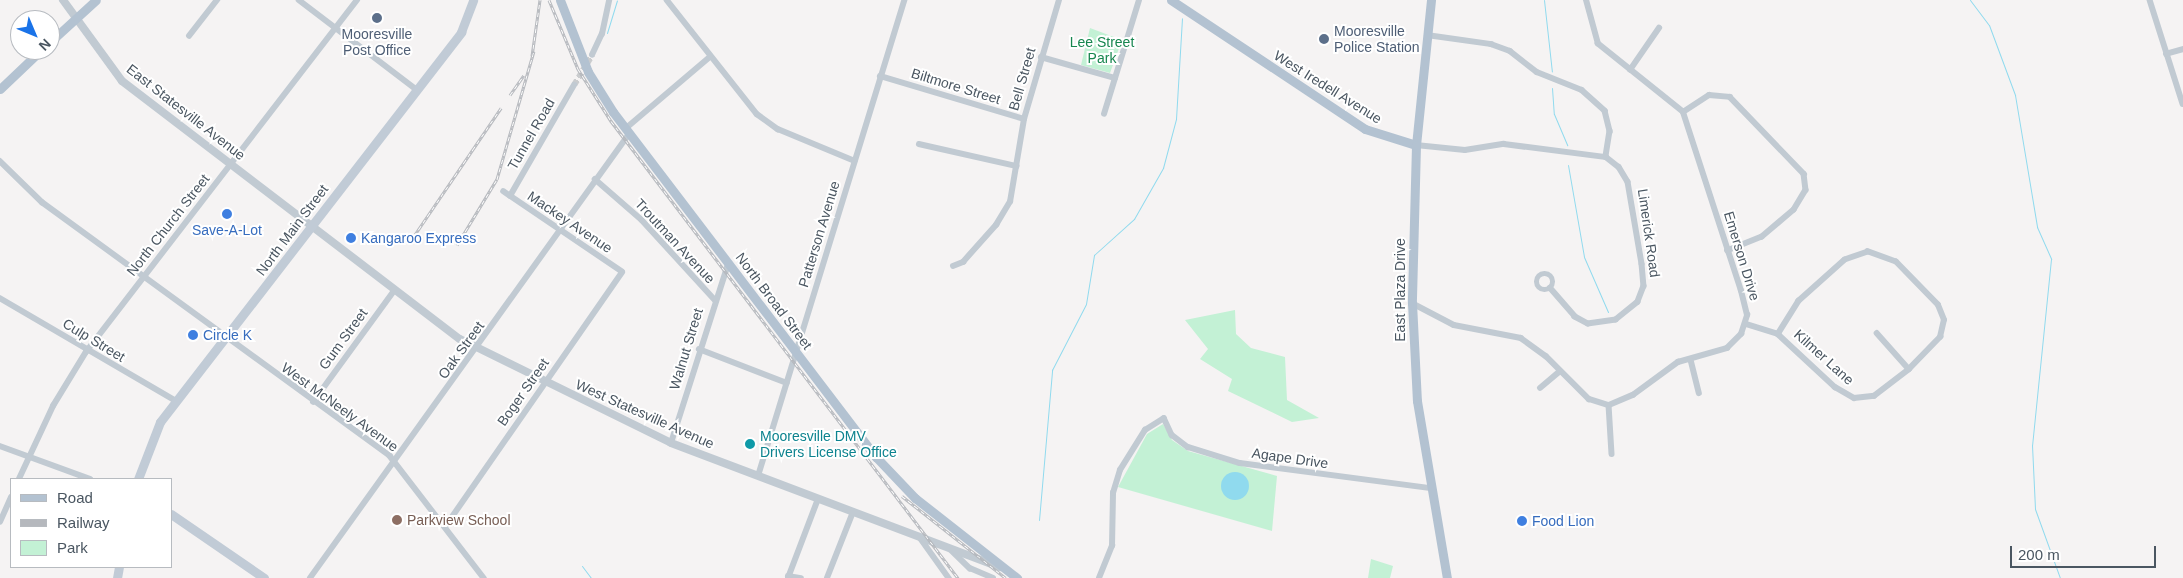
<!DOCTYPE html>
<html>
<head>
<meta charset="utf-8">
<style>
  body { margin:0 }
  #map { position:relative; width:2183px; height:578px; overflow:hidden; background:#f5f3f3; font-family:Arial,sans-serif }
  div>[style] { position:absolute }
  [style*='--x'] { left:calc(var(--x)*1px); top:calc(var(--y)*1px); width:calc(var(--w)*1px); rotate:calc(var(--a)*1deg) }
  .green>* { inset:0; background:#c3f1d5 }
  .water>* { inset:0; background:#90daee }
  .round { border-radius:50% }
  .stream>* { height:1px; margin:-0.5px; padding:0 0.5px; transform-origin:0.5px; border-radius:0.5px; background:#90daee }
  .minor-tunnel>* { height:5.5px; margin-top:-2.75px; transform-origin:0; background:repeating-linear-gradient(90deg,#caccce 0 5.5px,transparent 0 8.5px) }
  .minor>* { height:5.5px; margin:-2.75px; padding:0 2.75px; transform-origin:2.75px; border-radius:2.75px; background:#c1cad2 }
  .minor>.ring { margin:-2.75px; padding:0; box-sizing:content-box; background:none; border:5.5px solid #c1cad2; border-radius:50% }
  .tertiary>* { height:8px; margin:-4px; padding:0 4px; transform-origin:4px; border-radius:4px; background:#c1cad2 }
  .secondary>* { height:9px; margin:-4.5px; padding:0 4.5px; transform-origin:4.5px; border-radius:4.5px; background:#c1cbd6 }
  .primary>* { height:9px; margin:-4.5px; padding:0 4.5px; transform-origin:4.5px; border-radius:4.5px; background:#b3c2d1 }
  .rail>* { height:3px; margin-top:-1.5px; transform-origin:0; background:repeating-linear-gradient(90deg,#fff 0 4px,#b5b8bd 0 8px); box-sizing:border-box; border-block:1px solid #b5b8bd }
  .dots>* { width:14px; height:14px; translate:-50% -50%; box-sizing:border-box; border:2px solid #fff; border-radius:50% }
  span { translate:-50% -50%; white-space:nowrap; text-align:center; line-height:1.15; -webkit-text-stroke:4px #fff; paint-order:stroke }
  .service-label { font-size:14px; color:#4e5e75 }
  .left { translate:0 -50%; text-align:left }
  .park-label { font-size:14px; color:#17864f }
  .street-label { font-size:14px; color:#4a5661 }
  .shop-label { font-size:14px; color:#366cbe }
  .culture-label { font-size:14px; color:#0d838f }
  .education-label { font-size:14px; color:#785e54 }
  .legend { position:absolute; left:10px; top:478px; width:162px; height:90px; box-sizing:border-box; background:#fff; border:1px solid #b7bbc0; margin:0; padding:6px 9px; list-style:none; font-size:15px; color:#4a5661 }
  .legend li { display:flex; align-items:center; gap:10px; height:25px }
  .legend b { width:25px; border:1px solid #b7bbc0 }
  .north { position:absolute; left:10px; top:10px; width:50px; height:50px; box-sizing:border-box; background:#fff; border:1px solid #b7bbc0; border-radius:50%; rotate:135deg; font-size:14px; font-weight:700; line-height:20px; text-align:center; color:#4a5661 }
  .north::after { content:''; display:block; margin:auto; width:18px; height:22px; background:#1a73e8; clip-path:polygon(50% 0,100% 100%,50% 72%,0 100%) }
  .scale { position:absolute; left:2010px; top:546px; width:146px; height:22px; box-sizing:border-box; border:2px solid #4a5661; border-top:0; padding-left:6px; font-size:15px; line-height:18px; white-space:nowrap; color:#4a5661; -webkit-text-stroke:4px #fff; paint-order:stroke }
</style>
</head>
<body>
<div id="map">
  <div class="green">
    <i style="clip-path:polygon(1090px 28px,1122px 40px,1110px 73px,1081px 65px)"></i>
    <i style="clip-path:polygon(1235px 310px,1236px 334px,1251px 348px,1285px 357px,1287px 400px,1319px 418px,1292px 422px,1228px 391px,1232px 379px,1200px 359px,1208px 349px,1185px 320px)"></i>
    <i style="clip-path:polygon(1163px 424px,1172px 440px,1188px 451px,1277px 476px,1272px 531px,1118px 487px,1147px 434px)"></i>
    <i style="clip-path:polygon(1371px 559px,1393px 566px,1390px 578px,1368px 578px)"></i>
  </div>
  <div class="water">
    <i class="round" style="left:1221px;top:472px;width:28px;height:28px"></i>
  </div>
  <div class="stream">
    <i style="--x:1544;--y:0;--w:72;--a:83.7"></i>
    <i style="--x:1970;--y:0;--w:31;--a:53"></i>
    <i style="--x:1989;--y:25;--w:75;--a:69.6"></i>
    <i style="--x:2015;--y:95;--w:134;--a:80.5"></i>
    <i style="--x:2037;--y:227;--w:35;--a:66"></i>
    <i style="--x:2051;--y:259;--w:187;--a:95.8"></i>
    <i style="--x:2032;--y:445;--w:64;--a:87.3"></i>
    <i style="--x:2035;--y:509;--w:73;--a:70.1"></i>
    <i style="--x:607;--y:33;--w:34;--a:-73"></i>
    <i style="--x:1552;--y:88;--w:26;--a:86"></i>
    <i style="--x:1554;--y:114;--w:34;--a:67"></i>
    <i style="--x:1568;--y:165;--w:93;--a:80.1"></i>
    <i style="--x:1584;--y:257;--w:60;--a:66.4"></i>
    <i style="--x:1039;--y:520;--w:151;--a:-85"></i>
    <i style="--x:1052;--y:370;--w:74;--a:-62.7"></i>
    <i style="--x:1086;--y:304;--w:50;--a:-80.7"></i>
    <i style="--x:1094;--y:255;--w:54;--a:-42"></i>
    <i style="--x:1134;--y:219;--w:59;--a:-60.4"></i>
    <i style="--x:1163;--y:168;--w:51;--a:-75.1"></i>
    <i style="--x:1176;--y:119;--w:101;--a:-86.6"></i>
    <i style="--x:582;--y:566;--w:15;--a:53"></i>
  </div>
  <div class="minor-tunnel">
    <i style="--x:574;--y:85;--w:35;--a:-59"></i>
  </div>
  <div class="minor">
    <i style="--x:299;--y:0;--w:148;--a:37.3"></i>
    <i style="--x:667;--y:0;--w:145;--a:51.7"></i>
    <i style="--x:757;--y:114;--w:26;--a:36"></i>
    <i style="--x:778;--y:129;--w:83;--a:22.6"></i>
    <i style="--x:2150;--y:0;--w:109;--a:72.4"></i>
    <i style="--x:1427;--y:35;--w:65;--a:8"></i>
    <i style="--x:1491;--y:44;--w:20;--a:20"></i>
    <i style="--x:1510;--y:51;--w:34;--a:38"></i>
    <i style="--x:1537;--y:72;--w:48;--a:21.8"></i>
    <i style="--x:1582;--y:90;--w:31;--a:42"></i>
    <i style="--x:1605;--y:111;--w:21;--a:76"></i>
    <i style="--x:1610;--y:131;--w:26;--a:99"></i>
    <i style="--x:189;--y:36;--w:46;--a:-52.1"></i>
    <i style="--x:2166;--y:54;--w:18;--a:-16"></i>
    <i style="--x:592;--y:55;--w:23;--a:-65"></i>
    <i style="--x:602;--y:34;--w:35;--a:-78"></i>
    <i style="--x:1041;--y:57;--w:77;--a:15.8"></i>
    <i style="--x:1630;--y:70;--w:51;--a:-55.4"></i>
    <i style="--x:880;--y:76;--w:150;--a:16.6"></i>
    <i style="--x:1683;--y:112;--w:31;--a:-33"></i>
    <i style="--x:1709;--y:95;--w:21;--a:5"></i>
    <i style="--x:1730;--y:97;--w:107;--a:46.1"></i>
    <i style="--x:1804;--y:174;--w:16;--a:83"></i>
    <i style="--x:1806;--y:190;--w:23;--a:121"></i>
    <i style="--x:1794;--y:210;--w:42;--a:139.8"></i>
    <i style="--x:1762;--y:237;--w:37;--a:158"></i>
    <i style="--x:1104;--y:114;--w:119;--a:-72.9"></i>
    <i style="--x:625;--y:129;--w:111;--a:-40.3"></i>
    <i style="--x:919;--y:144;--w:100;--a:12.7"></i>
    <i style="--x:1416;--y:145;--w:49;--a:5.8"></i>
    <i style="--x:1465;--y:150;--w:39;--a:-9"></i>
    <i style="--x:1504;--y:144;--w:103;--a:7.3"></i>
    <i style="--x:1606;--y:157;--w:16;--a:38"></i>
    <i style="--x:1619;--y:167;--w:17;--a:59"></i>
    <i style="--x:1628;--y:182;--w:83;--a:80.3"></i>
    <i style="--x:1642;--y:264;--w:22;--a:85"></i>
    <i style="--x:1644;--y:286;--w:17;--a:111"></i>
    <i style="--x:1638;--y:302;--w:28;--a:141"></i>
    <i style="--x:1616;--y:320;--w:28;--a:172"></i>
    <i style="--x:1588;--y:324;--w:15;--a:-152"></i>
    <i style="--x:1575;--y:317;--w:38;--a:-131"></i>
    <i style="--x:0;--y:161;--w:59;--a:44.3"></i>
    <i style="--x:42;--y:202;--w:431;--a:36.1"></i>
    <i style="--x:390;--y:456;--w:154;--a:52.4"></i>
    <i style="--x:595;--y:179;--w:62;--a:41.1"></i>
    <i style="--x:642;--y:220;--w:108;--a:47.6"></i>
    <i style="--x:510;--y:196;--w:128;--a:-60"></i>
    <i style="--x:953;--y:266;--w:11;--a:-22"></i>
    <i style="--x:963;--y:262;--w:50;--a:-48.3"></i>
    <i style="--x:996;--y:225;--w:27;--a:-59"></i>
    <i style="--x:1010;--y:202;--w:84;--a:-80.4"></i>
    <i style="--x:1024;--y:119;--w:124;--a:-73.6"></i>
    <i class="ring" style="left:1537px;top:274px;width:10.5px;height:10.5px"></i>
    <i style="--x:0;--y:298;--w:204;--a:30.3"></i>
    <i style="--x:1412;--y:303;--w:47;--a:27.6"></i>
    <i style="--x:1454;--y:325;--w:68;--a:11"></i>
    <i style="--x:1521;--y:338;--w:31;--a:36"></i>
    <i style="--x:1546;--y:356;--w:61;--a:45"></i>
    <i style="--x:1589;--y:399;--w:21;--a:17"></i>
    <i style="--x:1609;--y:405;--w:26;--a:-23"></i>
    <i style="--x:1633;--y:395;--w:56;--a:-36.3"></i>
    <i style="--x:1678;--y:362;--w:51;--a:-15.9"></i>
    <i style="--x:1727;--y:348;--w:20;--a:-45"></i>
    <i style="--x:1741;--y:334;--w:20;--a:-72"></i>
    <i style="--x:1747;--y:315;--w:25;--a:-104"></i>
    <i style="--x:1741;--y:291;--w:188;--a:-108"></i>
    <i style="--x:1683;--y:112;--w:109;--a:-141.3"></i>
    <i style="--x:1598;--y:44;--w:46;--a:-105.3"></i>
    <i style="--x:1746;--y:324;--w:34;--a:17"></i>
    <i style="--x:1778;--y:334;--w:78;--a:42.9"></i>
    <i style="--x:1835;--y:387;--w:22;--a:30"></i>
    <i style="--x:1854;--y:398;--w:20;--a:-6"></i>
    <i style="--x:1874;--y:396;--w:44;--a:-37.6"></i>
    <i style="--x:1909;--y:369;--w:45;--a:-45.9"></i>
    <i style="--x:1940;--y:337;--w:17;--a:-77"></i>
    <i style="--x:1944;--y:320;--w:16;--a:-112"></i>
    <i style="--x:1938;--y:305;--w:60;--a:-134.3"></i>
    <i style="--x:1896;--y:262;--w:30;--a:-160"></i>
    <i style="--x:1868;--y:252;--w:24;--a:161"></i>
    <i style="--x:1845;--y:260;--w:62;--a:138.3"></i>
    <i style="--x:1799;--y:301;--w:39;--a:122"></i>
    <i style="--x:1877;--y:333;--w:48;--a:48.4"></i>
    <i style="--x:699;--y:349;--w:94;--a:21.1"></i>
    <i style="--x:1691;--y:360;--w:34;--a:76"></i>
    <i style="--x:1540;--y:388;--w:26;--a:-40"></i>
    <i style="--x:313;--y:402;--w:137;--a:-53.9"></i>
    <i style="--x:1609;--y:405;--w:49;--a:86.5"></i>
    <i style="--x:671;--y:443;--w:188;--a:-72.3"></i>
    <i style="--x:0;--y:446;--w:96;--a:20.1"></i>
    <i style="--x:758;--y:476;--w:498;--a:-72.9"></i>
    <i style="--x:19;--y:479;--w:81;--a:-65"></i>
    <i style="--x:53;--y:406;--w:63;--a:-58.6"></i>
    <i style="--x:86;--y:352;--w:444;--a:-52.4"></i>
    <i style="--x:0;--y:522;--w:27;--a:-66"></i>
    <i style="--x:445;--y:527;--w:310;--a:-55.2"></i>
    <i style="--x:622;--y:272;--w:143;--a:-145.9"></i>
    <i style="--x:919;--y:536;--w:52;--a:54.5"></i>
    <i style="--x:950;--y:549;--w:28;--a:44"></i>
    <i style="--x:970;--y:568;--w:25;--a:23"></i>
    <i style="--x:788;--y:576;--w:13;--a:9"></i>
    <i style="--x:310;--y:578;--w:547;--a:-54.3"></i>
    <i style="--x:788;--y:578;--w:85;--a:-69.2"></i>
    <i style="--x:827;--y:578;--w:71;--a:-68.5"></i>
    <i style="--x:1099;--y:578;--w:35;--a:-68"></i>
    <i style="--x:1112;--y:546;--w:53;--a:-88.9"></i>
    <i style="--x:1113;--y:493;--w:24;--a:-73"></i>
    <i style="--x:1120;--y:470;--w:47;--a:-58"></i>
    <i style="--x:1145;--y:430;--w:22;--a:-32"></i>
    <i style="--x:1164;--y:418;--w:19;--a:65"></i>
    <i style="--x:1172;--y:435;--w:20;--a:37"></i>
    <i style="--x:1188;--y:447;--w:54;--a:17.1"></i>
    <i style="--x:1240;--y:463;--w:192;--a:7.5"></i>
  </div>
  <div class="tertiary">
    <i style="--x:63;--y:0;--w:100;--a:53.9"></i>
    <i style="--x:122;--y:81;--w:425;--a:37.4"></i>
    <i style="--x:460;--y:339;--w:235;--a:26.2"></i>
    <i style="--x:671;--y:443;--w:351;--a:20.7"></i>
  </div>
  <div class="secondary">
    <i style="--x:138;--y:479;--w:61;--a:-68.9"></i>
    <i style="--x:160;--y:422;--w:493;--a:-52.3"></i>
    <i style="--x:461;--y:32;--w:34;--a:-69"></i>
    <i style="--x:171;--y:514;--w:113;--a:34.5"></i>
    <i style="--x:117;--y:578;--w:11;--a:-80"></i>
  </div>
  <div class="primary">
    <i style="--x:560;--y:0;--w:77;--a:68.7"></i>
    <i style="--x:588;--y:72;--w:47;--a:58"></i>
    <i style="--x:613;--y:112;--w:434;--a:52.7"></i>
    <i style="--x:876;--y:457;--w:57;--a:46.4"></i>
    <i style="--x:915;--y:498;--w:130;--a:38.1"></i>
    <i style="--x:1171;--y:0;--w:233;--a:33.6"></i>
    <i style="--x:1365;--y:129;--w:53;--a:17.4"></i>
    <i style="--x:1431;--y:0;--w:146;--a:95.9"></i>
    <i style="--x:1416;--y:145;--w:158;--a:91.5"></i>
    <i style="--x:1412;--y:303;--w:98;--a:87.1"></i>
    <i style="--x:1417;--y:401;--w:180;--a:80.4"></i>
    <i style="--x:50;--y:42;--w:62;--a:-42.4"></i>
    <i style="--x:0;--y:89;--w:57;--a:-43.6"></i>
  </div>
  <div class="rail">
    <i style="--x:549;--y:0;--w:75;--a:67.2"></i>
    <i style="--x:578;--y:69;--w:62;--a:57.6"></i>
    <i style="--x:611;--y:121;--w:574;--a:52.79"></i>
    <i style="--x:532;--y:56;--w:57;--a:-81.9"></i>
    <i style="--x:510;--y:95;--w:24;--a:-55"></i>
    <i style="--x:414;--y:236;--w:155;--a:-55.8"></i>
    <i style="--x:457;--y:245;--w:77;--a:-58.8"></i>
    <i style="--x:497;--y:179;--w:133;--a:-73.9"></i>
    <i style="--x:902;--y:496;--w:132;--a:38.3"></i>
  </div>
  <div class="dots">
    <i style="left:377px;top:18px;background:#5c6f8a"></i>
    <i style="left:1324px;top:39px;background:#5c6f8a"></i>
    <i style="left:227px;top:214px;background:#3f7fe0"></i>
    <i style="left:351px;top:238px;background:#3f7fe0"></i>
    <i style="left:193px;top:335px;background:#3f7fe0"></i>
    <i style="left:750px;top:444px;background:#0f9aa8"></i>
    <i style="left:397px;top:520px;background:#8d6e63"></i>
    <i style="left:1522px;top:521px;background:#3f7fe0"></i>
  </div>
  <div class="service-label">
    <span class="left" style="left:1334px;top:39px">Mooresville<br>Police Station</span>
    <span style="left:377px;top:42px">Mooresville<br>Post Office</span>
  </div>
  <div class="park-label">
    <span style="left:1102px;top:50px">Lee Street<br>Park</span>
  </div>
  <div class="street-label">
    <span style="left:1022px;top:79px;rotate:-74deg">Bell Street</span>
    <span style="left:956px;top:86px;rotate:17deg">Biltmore Street</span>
    <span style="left:1328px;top:87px;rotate:32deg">West Iredell Avenue</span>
    <span style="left:186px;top:112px;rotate:38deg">East Statesville Avenue</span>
    <span style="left:531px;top:134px;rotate:-60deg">Tunnel Road</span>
    <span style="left:570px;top:222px;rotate:34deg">Mackey Avenue</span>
    <span style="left:168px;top:225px;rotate:-52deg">North Church Street</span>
    <span style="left:292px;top:230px;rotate:-53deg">North Main Street</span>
    <span style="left:1649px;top:233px;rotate:82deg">Limerick Road</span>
    <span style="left:819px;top:234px;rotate:-73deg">Patterson Avenue</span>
    <span style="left:675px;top:241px;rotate:47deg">Troutman Avenue</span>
    <span style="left:1742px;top:256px;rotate:73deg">Emerson Drive</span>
    <span style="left:1400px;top:290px;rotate:-90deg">East Plaza Drive</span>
    <span style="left:774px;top:301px;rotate:53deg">North Broad Street</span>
    <span style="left:343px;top:339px;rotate:-54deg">Gum Street</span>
    <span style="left:94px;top:340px;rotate:31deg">Culp Street</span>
    <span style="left:686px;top:349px;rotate:-73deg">Walnut Street</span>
    <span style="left:461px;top:350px;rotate:-54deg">Oak Street</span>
    <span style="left:1824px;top:357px;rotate:42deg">Kilmer Lane</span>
    <span style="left:523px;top:392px;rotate:-55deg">Boger Street</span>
    <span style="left:340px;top:407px;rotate:36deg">West McNeely Avenue</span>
    <span style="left:645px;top:414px;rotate:24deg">West Statesville Avenue</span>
    <span style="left:1290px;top:458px;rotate:8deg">Agape Drive</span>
  </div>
  <div class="shop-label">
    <span style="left:227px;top:230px">Save-A-Lot</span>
    <span class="left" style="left:361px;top:238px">Kangaroo Express</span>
    <span class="left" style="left:203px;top:335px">Circle K</span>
    <span class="left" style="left:1532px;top:521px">Food Lion</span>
  </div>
  <div class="culture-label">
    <span class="left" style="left:760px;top:444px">Mooresville DMV<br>Drivers License Office</span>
  </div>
  <div class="education-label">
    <span class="left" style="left:407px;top:520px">Parkview School</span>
  </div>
  <ul class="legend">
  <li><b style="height:6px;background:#b3c2d1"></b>Road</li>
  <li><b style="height:6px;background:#b5b8bd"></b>Railway</li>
  <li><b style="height:14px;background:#c3f1d5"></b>Park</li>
  </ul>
  <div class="north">N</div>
  <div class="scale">200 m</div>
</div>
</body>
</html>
